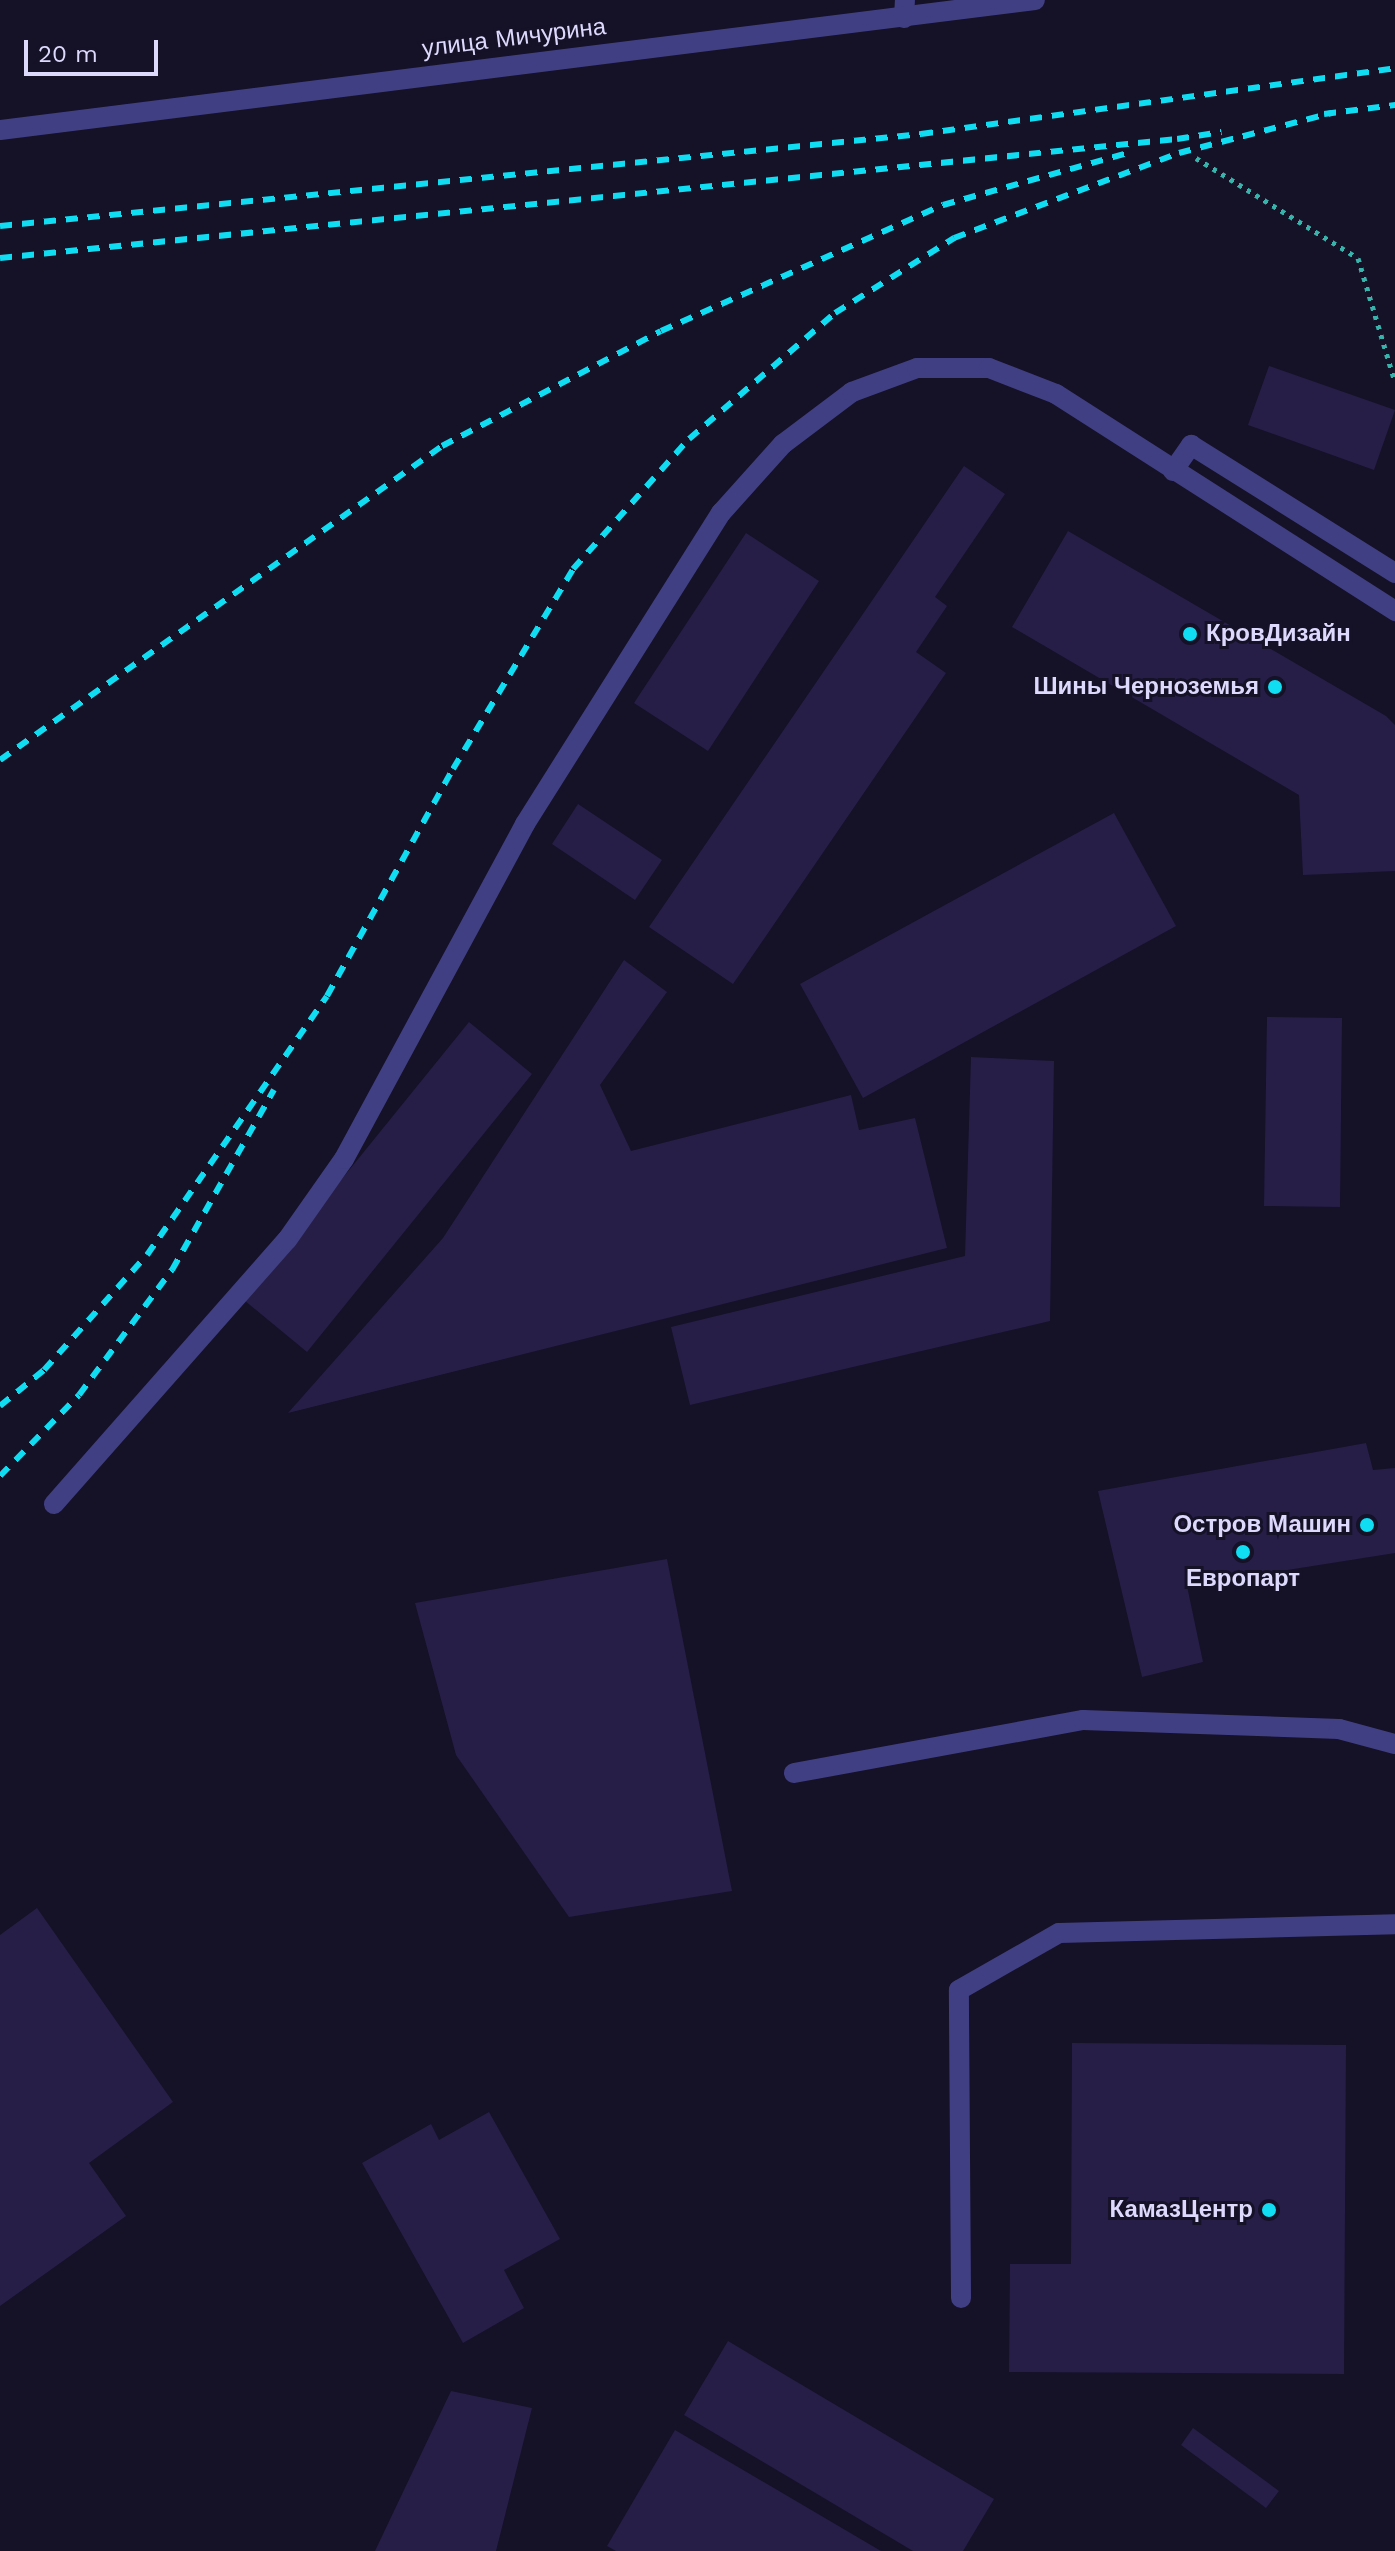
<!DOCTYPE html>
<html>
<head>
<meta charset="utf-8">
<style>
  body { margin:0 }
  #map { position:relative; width:1395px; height:2551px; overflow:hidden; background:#151127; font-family:"Work Sans",sans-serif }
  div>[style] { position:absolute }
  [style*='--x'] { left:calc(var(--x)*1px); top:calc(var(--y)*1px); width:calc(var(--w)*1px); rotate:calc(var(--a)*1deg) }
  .building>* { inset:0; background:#261e47 }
  .path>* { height:5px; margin-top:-2.5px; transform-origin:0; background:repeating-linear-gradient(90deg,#37b3ac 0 4px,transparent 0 10px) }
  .service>* { height:20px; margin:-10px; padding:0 10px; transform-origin:10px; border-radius:10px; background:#413f83 }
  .tertiary>* { height:20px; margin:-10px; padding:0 10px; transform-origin:10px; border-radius:10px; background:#413f83 }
  .rail>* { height:6px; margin-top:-3px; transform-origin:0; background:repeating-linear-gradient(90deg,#10dcf2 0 12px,transparent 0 22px) }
  .dots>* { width:22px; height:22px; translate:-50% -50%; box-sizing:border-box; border:4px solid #151127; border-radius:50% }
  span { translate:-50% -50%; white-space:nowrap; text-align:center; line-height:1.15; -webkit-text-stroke:6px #151127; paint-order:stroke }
  .street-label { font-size:24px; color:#ddd9fd }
  .poi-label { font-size:24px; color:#ddd9fd; font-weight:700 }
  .left { translate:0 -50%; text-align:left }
  .right { translate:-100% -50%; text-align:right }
  .scale { position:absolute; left:24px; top:40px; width:134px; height:36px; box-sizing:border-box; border:4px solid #ddd9fd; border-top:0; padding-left:10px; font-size:24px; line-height:28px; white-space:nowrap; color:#ddd9fd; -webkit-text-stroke:6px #151127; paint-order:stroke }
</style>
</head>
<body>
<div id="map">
  <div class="building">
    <i style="clip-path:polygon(1269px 366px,1395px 410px,1374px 470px,1248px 425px)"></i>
    <i style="clip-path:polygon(964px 466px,1005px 494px,935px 597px,947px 606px,916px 652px,946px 673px,733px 984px,649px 927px)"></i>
    <i style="clip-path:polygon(1068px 531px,1386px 716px,1395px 725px,1395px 871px,1303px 875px,1299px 795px,1012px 627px)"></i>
    <i style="clip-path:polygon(746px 533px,819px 581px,708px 751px,634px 703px)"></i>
    <i style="clip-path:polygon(578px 804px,662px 860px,635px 900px,552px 844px)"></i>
    <i style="clip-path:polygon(1114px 813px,1176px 926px,863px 1098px,800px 984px)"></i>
    <i style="clip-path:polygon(624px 960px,667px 992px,600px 1085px,631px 1151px,851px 1095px,859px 1130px,915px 1118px,947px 1248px,288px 1413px,443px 1238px)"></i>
    <i style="clip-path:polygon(1267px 1017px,1342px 1018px,1340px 1207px,1264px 1206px)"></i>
    <i style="clip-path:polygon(469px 1022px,532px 1074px,307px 1352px,244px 1300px)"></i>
    <i style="clip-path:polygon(971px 1057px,1054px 1061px,1050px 1321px,690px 1405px,671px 1327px,965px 1256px)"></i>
    <i style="clip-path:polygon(1366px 1443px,1373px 1470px,1395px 1468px,1395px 1553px,1187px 1586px,1203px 1662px,1142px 1677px,1098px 1491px)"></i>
    <i style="clip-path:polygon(667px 1559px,732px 1891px,569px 1917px,456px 1755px,415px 1603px)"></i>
    <i style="clip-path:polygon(37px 1908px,173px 2102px,89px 2163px,126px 2216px,0 2306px,0 1935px)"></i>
    <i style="clip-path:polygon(1072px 2043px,1346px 2045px,1344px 2374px,1009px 2372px,1010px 2264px,1071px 2264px)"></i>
    <i style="clip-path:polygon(489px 2112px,560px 2239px,504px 2270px,524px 2308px,463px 2343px,362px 2163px,431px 2124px,439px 2140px)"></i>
    <i style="clip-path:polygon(728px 2341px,994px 2499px,963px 2551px,913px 2551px,684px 2415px)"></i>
    <i style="clip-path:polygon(451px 2391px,532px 2408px,496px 2551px,375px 2551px)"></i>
    <i style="clip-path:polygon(1193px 2428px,1279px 2491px,1266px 2508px,1181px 2445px)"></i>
    <i style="clip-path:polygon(675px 2430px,881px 2551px,616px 2551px,607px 2546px)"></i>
  </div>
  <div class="path">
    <i style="--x:1196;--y:158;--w:190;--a:31.7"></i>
    <i style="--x:1358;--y:258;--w:129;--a:73.4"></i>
  </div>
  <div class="service">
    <i style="--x:904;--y:18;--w:18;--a:-87"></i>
    <i style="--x:1173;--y:471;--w:32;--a:-55"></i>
    <i style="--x:1191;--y:445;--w:241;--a:32.1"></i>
    <i style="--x:54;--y:1504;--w:352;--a:-48.6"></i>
    <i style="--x:287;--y:1240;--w:99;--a:-54.9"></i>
    <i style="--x:344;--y:1159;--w:381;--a:-61.6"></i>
    <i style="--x:525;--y:824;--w:368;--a:-57.8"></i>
    <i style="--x:721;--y:513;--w:93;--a:-48.1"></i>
    <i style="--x:783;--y:444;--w:86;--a:-37"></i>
    <i style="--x:852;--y:392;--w:69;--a:-20.3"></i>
    <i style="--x:917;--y:368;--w:72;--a:0"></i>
    <i style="--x:989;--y:368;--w:72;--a:21.2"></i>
    <i style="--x:1056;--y:394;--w:403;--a:32.6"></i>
    <i style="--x:794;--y:1773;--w:294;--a:-10.4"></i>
    <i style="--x:1083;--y:1720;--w:256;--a:2"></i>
    <i style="--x:1339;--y:1729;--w:58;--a:15"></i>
    <i style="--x:961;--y:2298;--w:308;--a:-90.4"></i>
    <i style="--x:959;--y:1990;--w:115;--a:-29.7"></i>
    <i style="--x:1059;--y:1933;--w:336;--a:-1.5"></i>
  </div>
  <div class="tertiary">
    <i style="--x:0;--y:130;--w:1043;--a:-7.16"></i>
  </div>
  <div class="rail">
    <i style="--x:1324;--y:114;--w:72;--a:-7.2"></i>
    <i style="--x:0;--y:226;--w:926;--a:-5.7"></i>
    <i style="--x:921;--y:134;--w:479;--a:-7.9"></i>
    <i style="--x:0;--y:258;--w:1183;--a:-5.77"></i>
    <i style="--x:1177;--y:139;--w:45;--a:-9"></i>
    <i style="--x:0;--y:760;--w:542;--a:-35.39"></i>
    <i style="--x:442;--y:446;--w:247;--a:-27.7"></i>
    <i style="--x:661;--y:331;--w:309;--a:-24.1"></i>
    <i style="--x:943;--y:205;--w:195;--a:-15.7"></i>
    <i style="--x:0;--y:1406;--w:57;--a:-39.3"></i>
    <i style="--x:44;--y:1370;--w:154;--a:-48.2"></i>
    <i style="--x:147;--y:1255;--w:315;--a:-55.2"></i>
    <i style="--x:327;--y:996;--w:260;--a:-61"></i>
    <i style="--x:453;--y:769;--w:233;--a:-59"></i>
    <i style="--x:573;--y:569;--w:174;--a:-48.3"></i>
    <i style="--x:689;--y:439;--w:193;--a:-40.8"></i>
    <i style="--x:835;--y:313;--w:141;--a:-32.2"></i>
    <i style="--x:954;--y:238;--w:241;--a:-20.7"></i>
    <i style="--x:1179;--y:153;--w:158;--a:-14.7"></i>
    <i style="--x:0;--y:1476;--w:113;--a:-45.7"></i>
    <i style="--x:79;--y:1395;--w:156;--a:-53.4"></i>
    <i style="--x:172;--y:1270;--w:207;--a:-60.5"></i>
  </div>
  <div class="dots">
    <i style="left:1190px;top:634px;background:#10dcf2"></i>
    <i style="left:1275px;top:687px;background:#10dcf2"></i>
    <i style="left:1367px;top:1525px;background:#10dcf2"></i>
    <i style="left:1243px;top:1552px;background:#10dcf2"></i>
    <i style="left:1269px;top:2210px;background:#10dcf2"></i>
  </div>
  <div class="street-label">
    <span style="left:514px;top:38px;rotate:-7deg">улица Мичурина</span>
  </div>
  <div class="poi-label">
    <span class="left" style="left:1206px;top:634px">КровДизайн</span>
    <span class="right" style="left:1259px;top:687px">Шины Черноземья</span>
    <span class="right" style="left:1351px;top:1525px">Остров Машин</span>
    <span style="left:1243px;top:1579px">Европарт</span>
    <span class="right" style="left:1253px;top:2210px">КамазЦентр</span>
  </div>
  <div class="scale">20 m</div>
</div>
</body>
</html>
